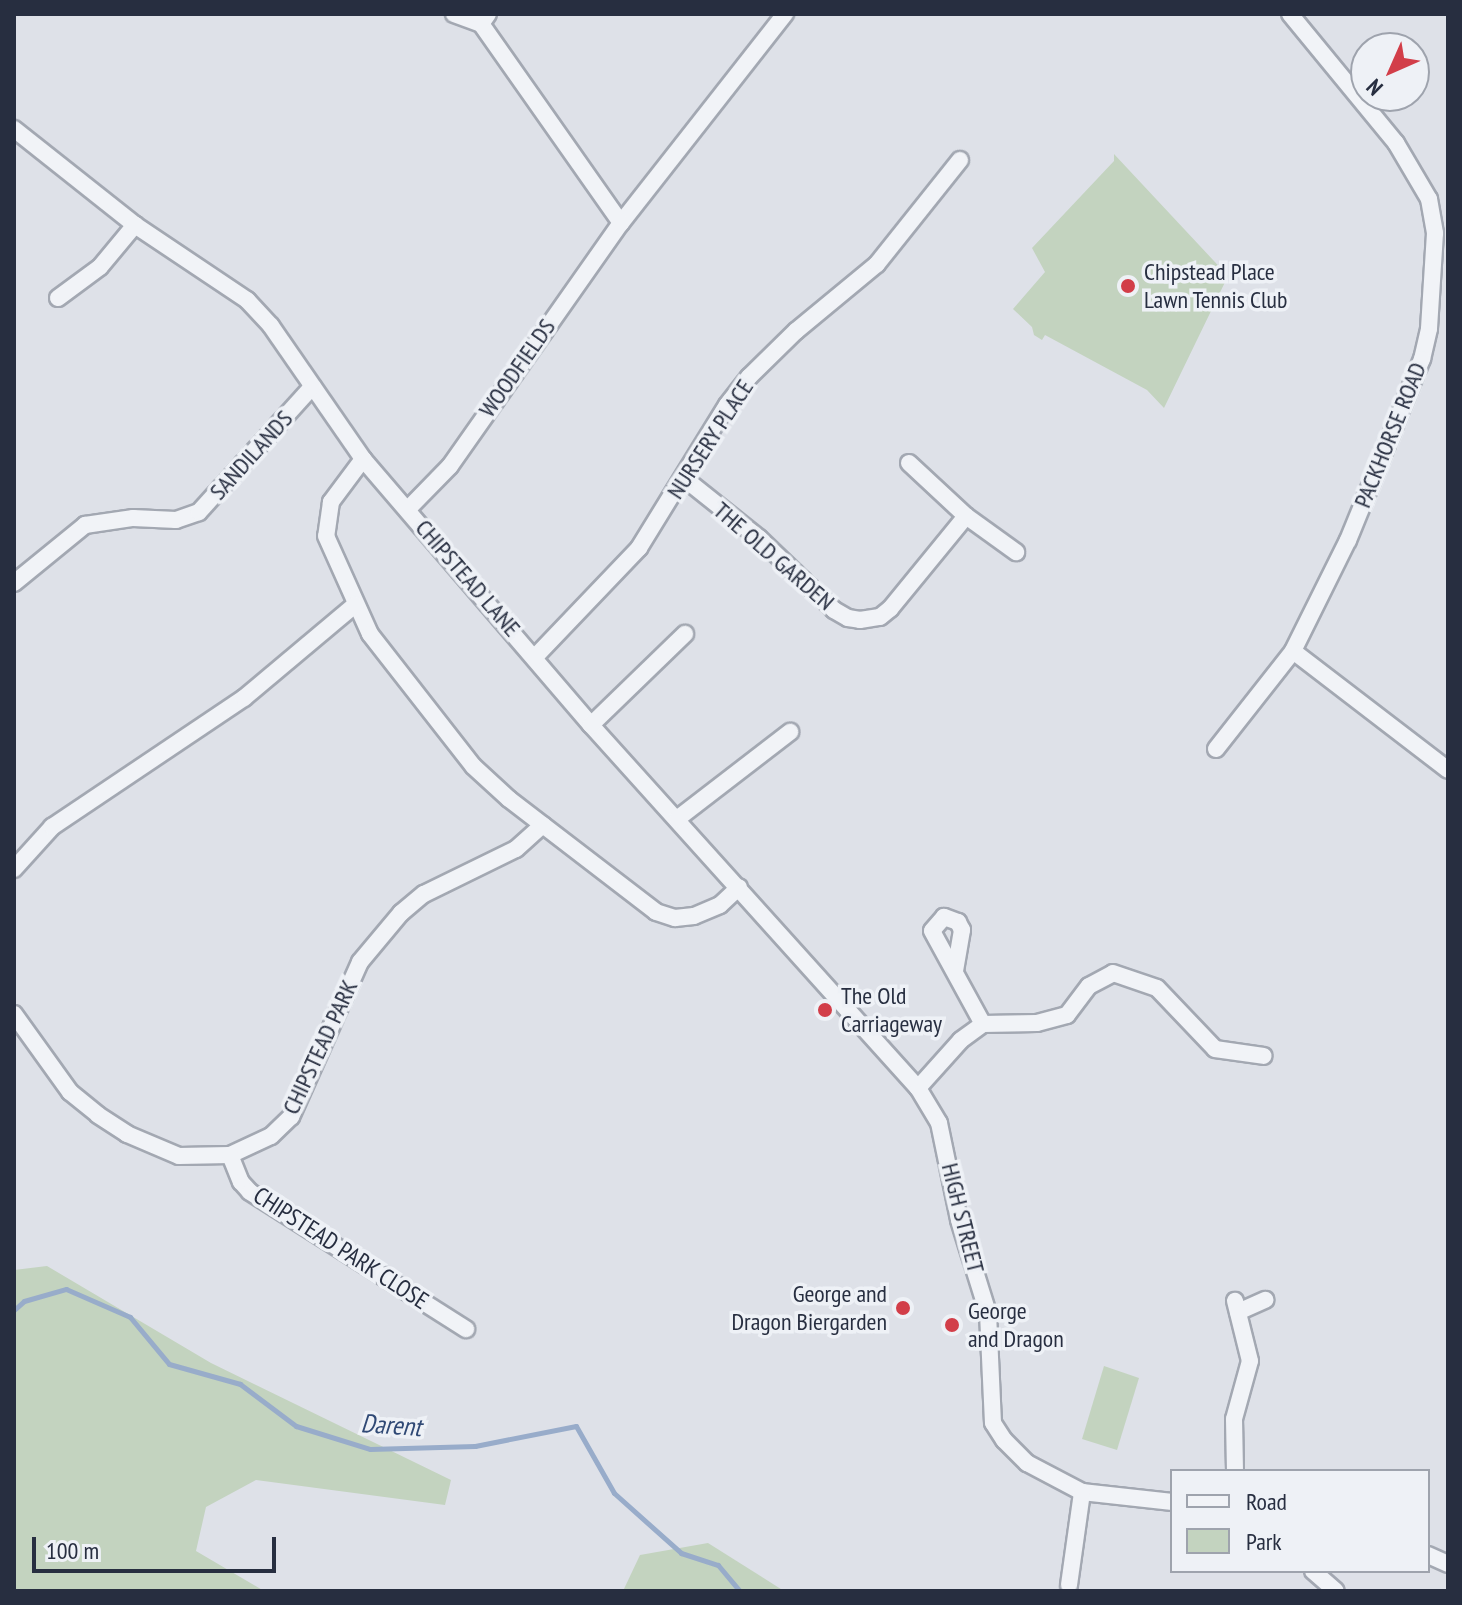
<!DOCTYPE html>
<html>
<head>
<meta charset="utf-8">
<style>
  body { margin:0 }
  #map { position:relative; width:1462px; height:1605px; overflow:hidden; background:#dee1e8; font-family:"PT Sans Narrow",sans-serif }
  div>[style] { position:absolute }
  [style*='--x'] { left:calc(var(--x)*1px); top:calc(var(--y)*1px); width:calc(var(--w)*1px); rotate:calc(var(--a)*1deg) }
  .green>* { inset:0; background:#c3d3bf }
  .stream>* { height:5px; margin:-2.5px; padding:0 2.5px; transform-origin:2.5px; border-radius:2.5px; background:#98acca }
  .roads { filter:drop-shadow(2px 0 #a3a8b2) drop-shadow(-2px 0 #a3a8b2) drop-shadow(0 2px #a3a8b2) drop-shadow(0 -2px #a3a8b2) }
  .minor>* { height:16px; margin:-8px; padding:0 8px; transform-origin:8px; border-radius:8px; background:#f1f3f7 }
  .dots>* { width:22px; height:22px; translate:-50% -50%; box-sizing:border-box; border:4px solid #eef1f6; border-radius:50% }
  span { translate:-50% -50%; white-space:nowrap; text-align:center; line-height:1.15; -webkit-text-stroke:7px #eef1f6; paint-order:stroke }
  .poi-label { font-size:24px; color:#272e40 }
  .left { translate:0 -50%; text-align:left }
  .right { translate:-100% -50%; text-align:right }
  .street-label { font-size:24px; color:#272e40 }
  .water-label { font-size:26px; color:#304975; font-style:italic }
  .frame { position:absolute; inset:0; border:16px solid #272e40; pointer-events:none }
  .legend { position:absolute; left:1170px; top:1469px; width:260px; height:104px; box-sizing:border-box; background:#eef1f6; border:2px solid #9ea3ad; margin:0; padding:10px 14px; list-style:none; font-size:24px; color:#272e40 }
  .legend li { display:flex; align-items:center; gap:16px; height:40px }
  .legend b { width:40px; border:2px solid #9ea3ad }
  .north { position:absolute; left:1350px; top:32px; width:80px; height:80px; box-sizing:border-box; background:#eef1f6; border:2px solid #9ea3ad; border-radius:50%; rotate:225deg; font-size:22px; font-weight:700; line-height:32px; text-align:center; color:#272e40 }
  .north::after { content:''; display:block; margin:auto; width:28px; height:36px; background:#d23e49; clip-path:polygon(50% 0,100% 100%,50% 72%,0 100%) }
  .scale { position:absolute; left:32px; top:1537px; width:244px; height:36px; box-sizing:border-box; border:4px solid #272e40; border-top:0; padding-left:10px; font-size:24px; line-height:28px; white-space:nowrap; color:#272e40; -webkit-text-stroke:6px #eef1f6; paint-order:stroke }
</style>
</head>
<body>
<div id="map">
  <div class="green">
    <i style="clip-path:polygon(1114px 154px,1228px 276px,1164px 408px,1147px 390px,1045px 335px,1042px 340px,1034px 335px,1032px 327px,1013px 309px,1045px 272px,1032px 248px,1114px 161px)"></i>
    <i style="clip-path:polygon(47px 1266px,211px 1363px,451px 1480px,445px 1505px,256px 1480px,206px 1507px,196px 1551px,264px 1591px,14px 1591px,14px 1270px)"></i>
    <i style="clip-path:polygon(1104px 1366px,1139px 1378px,1117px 1450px,1082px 1439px)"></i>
    <i style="clip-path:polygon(708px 1543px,784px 1591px,623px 1591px,640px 1555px)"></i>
  </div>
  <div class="stream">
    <i style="--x:14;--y:1310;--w:13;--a:-42"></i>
    <i style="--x:24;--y:1301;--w:44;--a:-15.9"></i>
    <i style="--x:66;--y:1289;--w:70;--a:23.6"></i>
    <i style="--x:130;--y:1317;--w:61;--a:50.3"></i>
    <i style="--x:169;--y:1364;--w:74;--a:15.7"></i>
    <i style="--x:240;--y:1384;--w:70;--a:36.9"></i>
    <i style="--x:296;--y:1426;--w:77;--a:17.3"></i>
    <i style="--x:370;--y:1449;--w:105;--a:-1.6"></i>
    <i style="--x:475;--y:1446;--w:103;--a:-11.2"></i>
    <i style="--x:576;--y:1426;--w:77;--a:60.4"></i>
    <i style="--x:614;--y:1493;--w:90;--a:41.8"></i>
    <i style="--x:681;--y:1553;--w:39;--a:18"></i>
    <i style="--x:718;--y:1565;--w:34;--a:50"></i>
  </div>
  <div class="roads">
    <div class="minor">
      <i style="--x:454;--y:14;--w:29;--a:20"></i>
      <i style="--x:1290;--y:14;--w:167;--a:50.6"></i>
      <i style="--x:1396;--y:143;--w:65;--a:59.5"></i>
      <i style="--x:1429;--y:199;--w:35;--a:80"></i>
      <i style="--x:1435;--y:233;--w:96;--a:93.6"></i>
      <i style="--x:1429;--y:329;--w:31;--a:103"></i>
      <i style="--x:1422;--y:359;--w:196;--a:112.2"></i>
      <i style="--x:1348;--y:540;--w:124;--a:116.4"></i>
      <i style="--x:1293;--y:651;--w:195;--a:37.5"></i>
      <i style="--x:14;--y:129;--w:154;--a:38.4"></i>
      <i style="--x:135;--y:225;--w:135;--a:33.8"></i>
      <i style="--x:247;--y:300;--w:35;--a:47"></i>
      <i style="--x:271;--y:326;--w:162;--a:55.3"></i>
      <i style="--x:363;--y:459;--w:350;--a:49.4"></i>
      <i style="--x:591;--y:725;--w:489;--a:48"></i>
      <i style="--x:918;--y:1088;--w:41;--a:59"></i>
      <i style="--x:939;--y:1123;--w:99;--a:78.3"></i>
      <i style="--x:959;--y:1220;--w:97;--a:72.7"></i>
      <i style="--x:988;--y:1313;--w:110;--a:87.4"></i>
      <i style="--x:993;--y:1423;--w:20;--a:57"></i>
      <i style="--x:1004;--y:1440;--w:33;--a:45"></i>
      <i style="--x:1027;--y:1463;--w:62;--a:27.8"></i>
      <i style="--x:1082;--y:1492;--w:91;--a:6.3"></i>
      <i style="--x:621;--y:223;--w:266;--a:-51.9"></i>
      <i style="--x:58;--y:298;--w:52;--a:-36.4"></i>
      <i style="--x:100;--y:267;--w:55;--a:-50.2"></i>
      <i style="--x:363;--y:459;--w:54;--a:126.7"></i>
      <i style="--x:331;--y:502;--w:34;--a:98"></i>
      <i style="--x:326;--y:536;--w:107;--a:65.8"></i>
      <i style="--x:370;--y:634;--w:167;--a:52"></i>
      <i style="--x:473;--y:766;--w:49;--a:42.5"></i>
      <i style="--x:509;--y:799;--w:185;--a:37.5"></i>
      <i style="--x:656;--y:912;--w:20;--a:18"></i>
      <i style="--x:675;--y:918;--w:19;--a:-6"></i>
      <i style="--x:694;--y:916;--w:28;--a:-23"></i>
      <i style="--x:720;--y:905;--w:26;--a:-43"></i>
      <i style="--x:909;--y:463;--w:78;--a:42.9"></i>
      <i style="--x:966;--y:516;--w:62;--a:35.8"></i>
      <i style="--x:685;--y:479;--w:95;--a:38.6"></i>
      <i style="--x:759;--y:538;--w:104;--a:43.8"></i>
      <i style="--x:834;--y:610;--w:16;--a:30"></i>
      <i style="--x:848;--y:618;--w:12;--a:9"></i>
      <i style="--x:860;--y:620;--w:20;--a:-9"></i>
      <i style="--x:880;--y:617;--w:13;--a:-39"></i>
      <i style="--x:890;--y:609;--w:120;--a:-50.7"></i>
      <i style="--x:408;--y:509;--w:60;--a:-45.7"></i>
      <i style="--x:450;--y:466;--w:297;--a:-54.9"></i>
      <i style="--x:621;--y:223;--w:243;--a:-125.1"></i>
      <i style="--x:481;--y:24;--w:12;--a:-55"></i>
      <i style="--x:14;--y:583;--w:92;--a:-39.2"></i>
      <i style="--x:85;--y:525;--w:49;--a:-8.3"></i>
      <i style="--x:133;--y:518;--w:43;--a:2.7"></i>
      <i style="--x:176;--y:520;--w:24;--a:-19"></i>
      <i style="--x:199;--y:512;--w:169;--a:-47.9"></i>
      <i style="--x:535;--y:657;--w:151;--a:-46.3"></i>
      <i style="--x:639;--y:548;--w:168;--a:-58.4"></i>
      <i style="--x:727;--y:405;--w:36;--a:-52"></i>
      <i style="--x:749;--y:377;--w:66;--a:-44.4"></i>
      <i style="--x:796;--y:331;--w:105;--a:-39.6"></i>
      <i style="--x:877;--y:264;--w:133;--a:-51.4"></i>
      <i style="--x:591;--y:725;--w:131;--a:-44.1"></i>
      <i style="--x:1216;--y:749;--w:125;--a:-51.8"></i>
      <i style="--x:677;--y:819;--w:143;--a:-37.6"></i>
      <i style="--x:14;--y:869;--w:57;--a:-47.9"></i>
      <i style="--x:52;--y:827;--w:231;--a:-33.9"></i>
      <i style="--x:244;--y:698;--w:145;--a:-40"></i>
      <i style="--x:955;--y:971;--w:42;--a:-80.3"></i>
      <i style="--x:962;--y:930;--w:9;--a:-117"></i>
      <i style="--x:958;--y:922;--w:15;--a:-160"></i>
      <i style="--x:944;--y:917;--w:18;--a:131"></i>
      <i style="--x:932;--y:931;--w:106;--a:61.3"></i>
      <i style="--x:14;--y:1014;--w:96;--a:54.3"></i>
      <i style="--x:70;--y:1092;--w:36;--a:39"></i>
      <i style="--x:98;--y:1115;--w:35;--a:33"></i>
      <i style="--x:127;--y:1134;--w:56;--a:22.9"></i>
      <i style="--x:179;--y:1156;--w:51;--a:-1.1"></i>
      <i style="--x:230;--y:1155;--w:45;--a:-24.9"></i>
      <i style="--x:271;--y:1136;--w:28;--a:-44"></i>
      <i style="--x:291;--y:1117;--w:170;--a:-66"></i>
      <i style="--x:360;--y:962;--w:64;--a:-50.1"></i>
      <i style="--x:401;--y:913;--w:30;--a:-40"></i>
      <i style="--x:424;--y:894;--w:102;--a:-26.1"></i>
      <i style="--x:516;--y:849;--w:36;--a:-42"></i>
      <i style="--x:918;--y:1088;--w:64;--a:-48.1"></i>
      <i style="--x:961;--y:1040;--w:27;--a:-36"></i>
      <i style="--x:983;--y:1024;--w:54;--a:-1.1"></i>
      <i style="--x:1037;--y:1023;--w:31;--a:-15"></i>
      <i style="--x:1067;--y:1015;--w:36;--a:-53"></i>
      <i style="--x:1089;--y:986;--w:27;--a:-28"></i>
      <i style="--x:1113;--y:973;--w:46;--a:18.8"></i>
      <i style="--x:1157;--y:988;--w:84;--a:46.4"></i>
      <i style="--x:1215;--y:1049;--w:49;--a:8.1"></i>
      <i style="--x:230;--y:1155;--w:29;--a:68"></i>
      <i style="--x:241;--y:1182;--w:13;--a:48"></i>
      <i style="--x:250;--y:1192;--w:256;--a:32.4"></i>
      <i style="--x:1238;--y:1312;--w:30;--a:-24"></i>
      <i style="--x:1235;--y:1471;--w:52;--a:-91.1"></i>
      <i style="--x:1234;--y:1419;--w:60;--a:-74.6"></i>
      <i style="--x:1250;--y:1361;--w:62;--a:-104"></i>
      <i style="--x:1428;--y:1555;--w:22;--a:24"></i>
      <i style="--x:1313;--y:1571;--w:30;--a:41"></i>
      <i style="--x:1069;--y:1585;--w:94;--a:-82"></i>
    </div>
  </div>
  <div class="dots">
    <i style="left:1128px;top:286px;background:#d23e49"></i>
    <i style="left:825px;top:1010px;background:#d23e49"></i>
    <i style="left:903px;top:1308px;background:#d23e49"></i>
    <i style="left:952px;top:1325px;background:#d23e49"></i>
  </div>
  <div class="poi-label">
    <span class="left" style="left:1144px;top:286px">Chipstead Place<br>Lawn Tennis Club</span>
    <span class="left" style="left:841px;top:1010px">The Old<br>Carriageway</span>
    <span class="right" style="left:887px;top:1308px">George and<br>Dragon Biergarden</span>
    <span class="left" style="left:968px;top:1325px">George<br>and Dragon</span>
  </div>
  <div class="street-label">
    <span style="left:517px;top:368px;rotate:-55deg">WOODFIELDS</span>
    <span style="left:1390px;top:435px;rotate:-68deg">PACKHORSE ROAD</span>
    <span style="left:710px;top:439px;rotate:-57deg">NURSERY PLACE</span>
    <span style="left:251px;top:455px;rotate:-48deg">SANDILANDS</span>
    <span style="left:774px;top:556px;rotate:41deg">THE OLD GARDEN</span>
    <span style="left:468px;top:578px;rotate:49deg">CHIPSTEAD LANE</span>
    <span style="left:320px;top:1047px;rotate:-65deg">CHIPSTEAD PARK</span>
    <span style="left:963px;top:1218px;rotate:76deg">HIGH STREET</span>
    <span style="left:341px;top:1248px;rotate:33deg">CHIPSTEAD PARK CLOSE</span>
  </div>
  <div class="water-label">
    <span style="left:391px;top:1425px;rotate:4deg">Darent</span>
  </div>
  <div class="frame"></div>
  <ul class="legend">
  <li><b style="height:10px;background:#f1f3f7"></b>Road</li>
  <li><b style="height:22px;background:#c3d3bf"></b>Park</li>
  </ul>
  <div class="north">N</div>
  <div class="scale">100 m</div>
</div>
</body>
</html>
